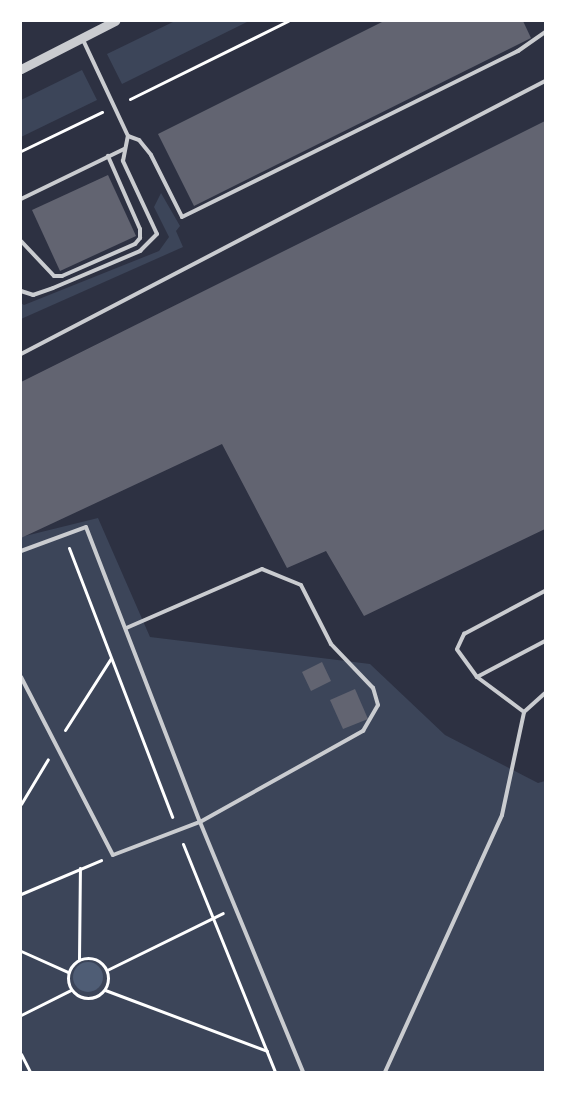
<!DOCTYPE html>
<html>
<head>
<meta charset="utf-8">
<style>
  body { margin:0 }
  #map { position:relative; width:566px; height:1093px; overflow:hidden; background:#2d3142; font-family:"Roboto Condensed",sans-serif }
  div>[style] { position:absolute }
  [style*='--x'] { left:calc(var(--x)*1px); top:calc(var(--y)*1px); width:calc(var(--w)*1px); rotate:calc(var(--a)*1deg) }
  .green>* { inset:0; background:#3c4559 }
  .water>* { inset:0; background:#4f5d75 }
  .round { border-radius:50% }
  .building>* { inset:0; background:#626471 }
  .path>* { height:3px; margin:-1.5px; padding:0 1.5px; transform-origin:1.5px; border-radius:1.5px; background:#fff }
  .path>.ring { margin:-1.5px; padding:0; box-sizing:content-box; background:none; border:3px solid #fff; border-radius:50% }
  .service>* { height:4px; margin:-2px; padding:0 2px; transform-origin:2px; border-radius:2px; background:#caccd0 }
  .tertiary>* { height:9px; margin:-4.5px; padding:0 4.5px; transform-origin:4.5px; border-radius:4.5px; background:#caccd0 }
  span { translate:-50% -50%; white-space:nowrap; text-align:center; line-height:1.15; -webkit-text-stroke:4px #fff; paint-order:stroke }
  .frame { position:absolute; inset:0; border:22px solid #fff; pointer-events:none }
</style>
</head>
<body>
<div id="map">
  <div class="green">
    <i style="clip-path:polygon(175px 21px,249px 21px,122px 84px,107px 54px)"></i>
    <i style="clip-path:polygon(82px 70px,97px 100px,21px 137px,21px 100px)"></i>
    <i style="clip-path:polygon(161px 193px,180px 226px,176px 231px,183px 247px,21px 319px,21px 303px,24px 305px,159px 251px,169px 237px,154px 207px)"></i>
    <i style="clip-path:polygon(98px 518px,150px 637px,370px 664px,445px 735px,538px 783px,545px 781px,545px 1072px,21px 1072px,21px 537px)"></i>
  </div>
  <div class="water">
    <i class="round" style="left:73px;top:962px;width:30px;height:30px"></i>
  </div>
  <div class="building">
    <i style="clip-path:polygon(384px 21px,523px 21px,531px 38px,194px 206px,158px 134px)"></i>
    <i style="clip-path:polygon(545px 121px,545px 529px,364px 616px,326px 551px,287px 568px,222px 444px,21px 538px,21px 382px)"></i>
    <i style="clip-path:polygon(108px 175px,136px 236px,60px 271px,32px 210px)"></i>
    <i style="clip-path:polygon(322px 662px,331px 681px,311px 691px,302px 672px)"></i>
    <i style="clip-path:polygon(355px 689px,368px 719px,343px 729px,330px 700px)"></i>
  </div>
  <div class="path">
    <i style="--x:130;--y:99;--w:176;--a:-26.3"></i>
    <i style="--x:21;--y:151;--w:90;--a:-25.7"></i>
    <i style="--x:69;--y:548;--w:288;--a:69"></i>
    <i style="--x:65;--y:730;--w:85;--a:-57.4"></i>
    <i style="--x:21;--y:804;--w:52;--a:-59"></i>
    <i style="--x:183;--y:844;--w:246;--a:68"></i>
    <i style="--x:21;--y:894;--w:87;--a:-23"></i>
    <i style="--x:21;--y:951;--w:51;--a:24.1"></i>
    <i class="ring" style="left:68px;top:958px;width:37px;height:37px"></i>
    <i style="--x:79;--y:959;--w:91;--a:-89.4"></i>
    <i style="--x:107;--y:970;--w:129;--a:-26.2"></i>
    <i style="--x:105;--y:990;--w:173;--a:20.6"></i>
    <i style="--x:21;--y:1015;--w:56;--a:-26.6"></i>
    <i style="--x:21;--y:1054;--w:20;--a:63"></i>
  </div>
  <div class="service">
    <i style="--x:128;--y:136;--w:12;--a:20"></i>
    <i style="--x:139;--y:140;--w:19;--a:51"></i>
    <i style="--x:151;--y:155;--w:69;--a:63.4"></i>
    <i style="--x:182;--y:217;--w:375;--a:-26.3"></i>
    <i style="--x:518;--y:51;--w:33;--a:-35"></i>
    <i style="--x:21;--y:199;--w:114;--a:-25.9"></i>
    <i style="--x:21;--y:241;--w:48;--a:46.7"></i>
    <i style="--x:54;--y:276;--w:8;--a:0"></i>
    <i style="--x:62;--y:276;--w:80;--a:-23.7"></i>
    <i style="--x:135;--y:244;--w:8;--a:-50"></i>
    <i style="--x:140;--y:238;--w:9;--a:-90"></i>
    <i style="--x:140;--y:229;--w:80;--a:-113.7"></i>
    <i style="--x:21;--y:291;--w:13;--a:18"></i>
    <i style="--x:33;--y:295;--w:21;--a:-19"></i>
    <i style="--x:53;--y:288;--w:95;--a:-23"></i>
    <i style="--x:140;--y:251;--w:24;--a:-45"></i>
    <i style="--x:157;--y:234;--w:81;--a:-115"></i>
    <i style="--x:123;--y:161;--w:25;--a:-79"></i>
    <i style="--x:128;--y:136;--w:108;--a:-115.1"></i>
    <i style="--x:21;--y:354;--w:591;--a:-27.52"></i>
    <i style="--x:21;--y:551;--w:69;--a:-20.3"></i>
    <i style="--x:86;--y:527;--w:316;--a:68.9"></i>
    <i style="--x:200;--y:822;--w:270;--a:67.6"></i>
    <i style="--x:21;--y:677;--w:200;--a:62.7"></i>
    <i style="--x:113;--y:855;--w:93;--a:-20.8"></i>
    <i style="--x:200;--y:822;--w:187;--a:-29.2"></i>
    <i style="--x:363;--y:731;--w:30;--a:-60"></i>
    <i style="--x:378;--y:705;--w:18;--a:-106"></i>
    <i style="--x:373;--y:688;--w:61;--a:-133.7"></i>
    <i style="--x:331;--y:644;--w:66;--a:-117"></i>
    <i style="--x:301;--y:585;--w:42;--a:-157.7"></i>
    <i style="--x:262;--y:569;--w:148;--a:156.5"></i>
    <i style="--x:477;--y:677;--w:77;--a:-27.9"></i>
    <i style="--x:524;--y:712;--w:59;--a:-143.3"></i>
    <i style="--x:477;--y:677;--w:34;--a:-126"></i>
    <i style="--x:457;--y:649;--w:17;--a:-65"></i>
    <i style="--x:464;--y:634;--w:92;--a:-28"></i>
    <i style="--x:385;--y:1072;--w:282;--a:-65.5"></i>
    <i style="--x:502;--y:815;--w:105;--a:-77.9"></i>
    <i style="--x:524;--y:712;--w:28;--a:-42"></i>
  </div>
  <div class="tertiary">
    <i style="--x:21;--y:69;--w:106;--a:-27.1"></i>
  </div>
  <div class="frame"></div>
</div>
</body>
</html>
